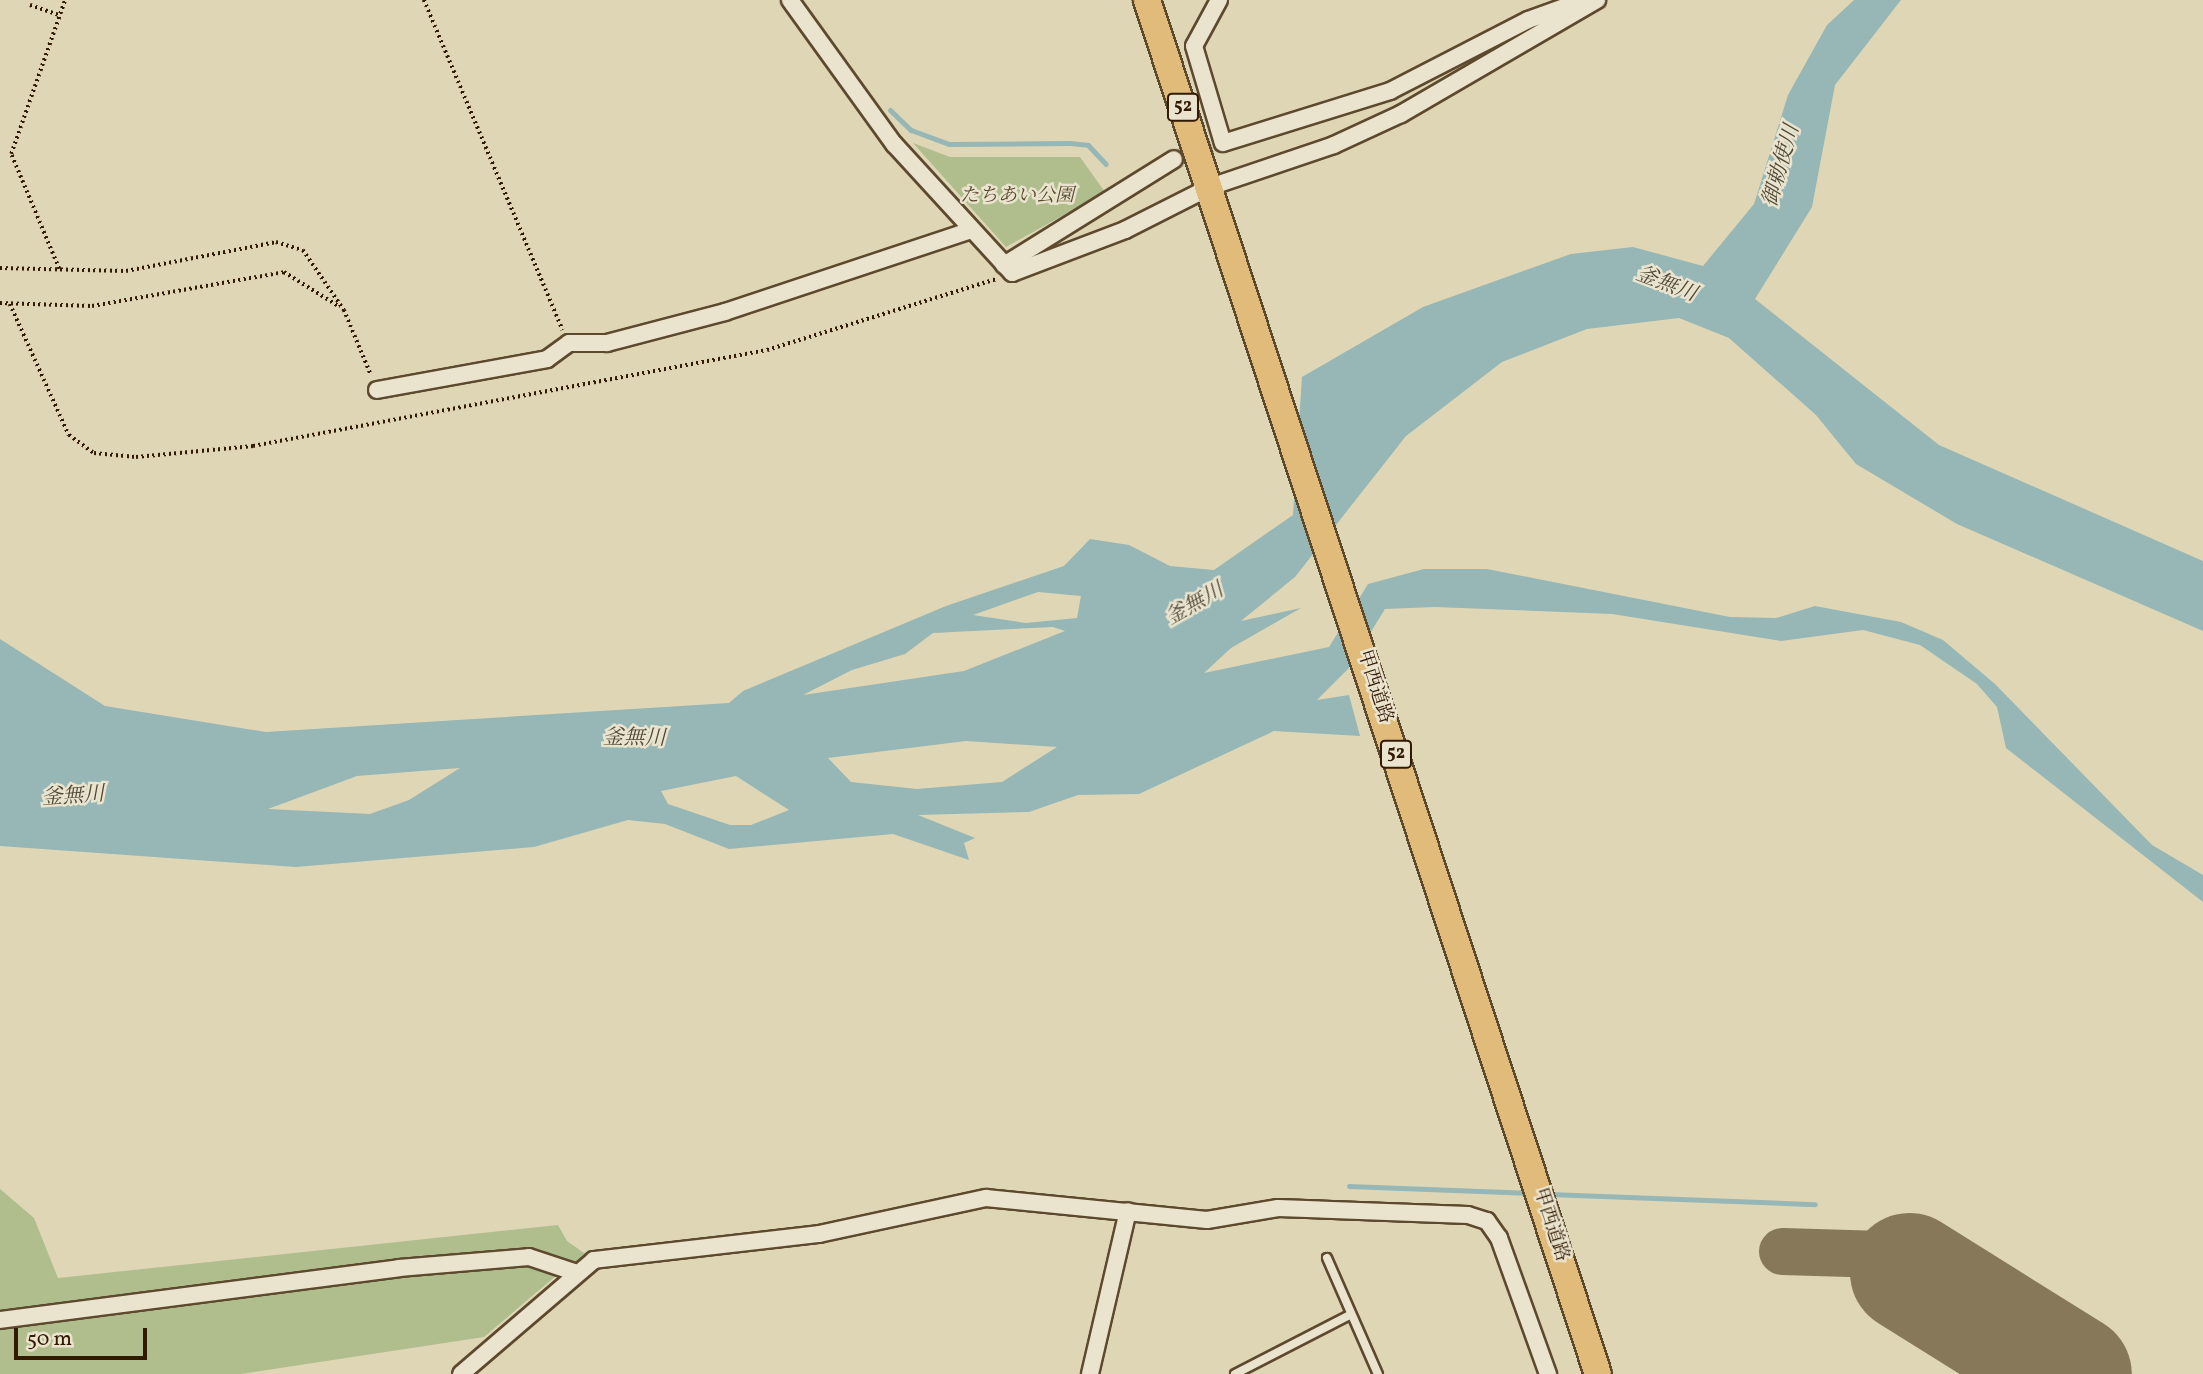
<!DOCTYPE html>
<html>
<head>
<meta charset="utf-8">
<style>
  body { margin:0 }
  #map { position:relative; width:2203px; height:1374px; overflow:hidden; background:#dfd6b5; font-family:Vollkorn,"Noto Serif JP",serif }
  div>[style] { position:absolute }
  [style*='--x'] { left:calc(var(--x)*1px); top:calc(var(--y)*1px); width:calc(var(--w)*1px); rotate:calc(var(--a)*1deg) }
  .green>* { inset:0; background:#b0be8e }
  .water>* { inset:0; background:#96b7b6 }
  .stream>* { height:5px; margin:-2.5px; padding:0 2.5px; transform-origin:2.5px; border-radius:2.5px; background:#96b7b6 }
  .taxiway>* { height:47px; margin:-23.5px; padding:0 23.5px; transform-origin:23.5px; border-radius:23.5px; background:#88785a }
  .runway>* { height:119px; margin:-59.5px; padding:0 59.5px; transform-origin:59.5px; border-radius:59.5px; background:#88785a }
  .minor-tunnel>* { height:16px; margin-top:-8px; transform-origin:0; background:repeating-linear-gradient(90deg,#bcb091 0 16px,transparent 0 24px) }
  .path>* { height:3.5px; margin-top:-1.75px; transform-origin:0; background:repeating-linear-gradient(90deg,#321a00 0 2px,transparent 0 5.5px) }
  .roads { filter:drop-shadow(2px 0 #5d492d) drop-shadow(-2px 0 #5d492d) drop-shadow(0 2px #5d492d) drop-shadow(0 -2px #5d492d) }
  .service>* { height:8px; margin:-4px; padding:0 4px; transform-origin:4px; border-radius:4px; background:#eae4cf }
  .minor>* { height:16px; margin:-8px; padding:0 8px; transform-origin:8px; border-radius:8px; background:#eae4cf }
  .trunk>* { height:26px; margin:-13px; padding:0 13px; transform-origin:13px; border-radius:13px; background:#e0bb7a }
  span { translate:-50% -50%; white-space:nowrap; text-align:center; line-height:1.15; -webkit-text-stroke:5px #eae4cf; paint-order:stroke }
  .shield-label span { padding:2px 5px; background:#eae4cf; border:2px solid; border-radius:5px; -webkit-text-stroke-width:0 }
  .shield-label { font-size:18px; color:#321a00; font-weight:700 }
  .park-label { font-size:19px; color:#584b2b; font-style:italic }
  .street-label { font-size:19px; color:#321a00 }
  .water-label { font-size:21px; color:#504937; font-style:italic }
  .scale { position:absolute; left:14px; top:1328px; width:133px; height:32px; box-sizing:border-box; border:4px solid #321a00; border-top:0; padding-left:9px; font-size:21px; line-height:24px; white-space:nowrap; color:#321a00; -webkit-text-stroke:5px #eae4cf; paint-order:stroke }
</style>
</head>
<body>
<div id="map">
  <div class="green">
    <i style="clip-path:polygon(913px 143px,950px 157px,1080px 157px,1105px 192px,1006px 247px)"></i>
    <i style="clip-path:polygon(0 1189px,34px 1218px,58px 1278px,558px 1225px,567px 1241px,594px 1260px,564px 1269px,484px 1337px,241px 1374px,0 1374px)"></i>
  </div>
  <div class="water">
    <i style="clip-path:polygon(evenodd,1854px 0,1901px 0,1835px 85px,1812px 207px,1755px 299px,1939px 445px,2203px 561px,2203px 631px,1957px 524px,1856px 464px,1816px 415px,1729px 338px,1679px 318px,1587px 329px,1502px 362px,1406px 436px,1295px 577px,1241px 621px,1301px 608px,1231px 648px,1204px 673px,1329px 647px,1368px 584px,1424px 569px,1487px 569px,1730px 617px,1776px 618px,1815px 606px,1901px 622px,1943px 640px,1995px 684px,2152px 845px,2203px 875px,2203px 902px,2006px 748px,1997px 707px,1977px 684px,1920px 645px,1863px 630px,1781px 641px,1612px 614px,1435px 607px,1385px 609px,1348px 669px,1317px 700px,1349px 695px,1360px 736px,1274px 731px,1139px 794px,1078px 795px,1029px 812px,918px 815px,975px 838px,964px 843px,969px 860px,893px 834px,729px 849px,665px 824px,628px 820px,534px 847px,296px 867px,0 846px,0 639px,105px 706px,266px 732px,729px 703px,743px 691px,946px 606px,1064px 566px,1090px 539px,1129px 545px,1170px 566px,1214px 570px,1293px 515px,1302px 377px,1423px 307px,1571px 254px,1633px 247px,1703px 266px,1754px 204px,1788px 95px,1827px 25px,1854px 0,1038px 592px,1081px 596px,1077px 618px,1026px 623px,973px 615px,1038px 592px,1854px 0,1053px 627px,1065px 631px,964px 671px,803px 695px,852px 670px,905px 654px,933px 633px,1053px 627px,1854px 0,966px 741px,1057px 747px,1002px 782px,917px 789px,851px 782px,828px 758px,966px 741px,1854px 0,460px 768px,409px 800px,370px 814px,268px 809px,357px 776px,460px 768px,1854px 0,736px 776px,789px 810px,751px 825px,730px 825px,668px 804px,661px 791px,736px 776px)"></i>
  </div>
  <div class="stream">
    <i style="--x:890;--y:110;--w:29;--a:44"></i>
    <i style="--x:911;--y:130;--w:40;--a:20.2"></i>
    <i style="--x:949;--y:144;--w:121;--a:-0.5"></i>
    <i style="--x:1070;--y:143;--w:18;--a:6"></i>
    <i style="--x:1088;--y:145;--w:26;--a:47"></i>
    <i style="--x:1349;--y:1186;--w:183;--a:2.2"></i>
    <i style="--x:1549;--y:1194;--w:266;--a:2.2"></i>
  </div>
  <div class="taxiway">
    <i style="--x:1782;--y:1251;--w:100;--a:1.7"></i>
    <i style="--x:1882;--y:1254;--w:32;--a:34"></i>
  </div>
  <div class="runway">
    <i style="--x:1909;--y:1272;--w:192;--a:32"></i>
  </div>
  <div class="minor-tunnel">
    <i style="--x:1174;--y:159;--w:52;--a:-18.1"></i>
  </div>
  <div class="path">
    <i style="--x:424;--y:0;--w:358;--a:67.2"></i>
    <i style="--x:30;--y:5;--w:31;--a:19"></i>
    <i style="--x:0;--y:268;--w:126;--a:1.4"></i>
    <i style="--x:126;--y:271;--w:153;--a:-10.9"></i>
    <i style="--x:276;--y:242;--w:28;--a:17"></i>
    <i style="--x:303;--y:250;--w:73;--a:55.7"></i>
    <i style="--x:344;--y:310;--w:70;--a:67.4"></i>
    <i style="--x:59;--y:269;--w:125;--a:-112.7"></i>
    <i style="--x:11;--y:154;--w:163;--a:-70.7"></i>
    <i style="--x:0;--y:303;--w:92;--a:1.9"></i>
    <i style="--x:92;--y:306;--w:195;--a:-10"></i>
    <i style="--x:284;--y:272;--w:66;--a:32"></i>
    <i style="--x:10;--y:304;--w:144;--a:65.8"></i>
    <i style="--x:69;--y:435;--w:31;--a:36"></i>
    <i style="--x:94;--y:453;--w:42;--a:5.4"></i>
    <i style="--x:136;--y:457;--w:118;--a:-5.4"></i>
    <i style="--x:253;--y:446;--w:523;--a:-10.58"></i>
    <i style="--x:767;--y:350;--w:240;--a:-17.2"></i>
  </div>
  <div class="roads">
    <div class="service">
      <i style="--x:1327;--y:1258;--w:127;--a:66.3"></i>
      <i style="--x:1235;--y:1374;--w:129;--a:-27.2"></i>
    </div>
    <div class="minor">
      <i style="--x:790;--y:0;--w:178;--a:54.2"></i>
      <i style="--x:894;--y:144;--w:175;--a:47.5"></i>
      <i style="--x:1012;--y:273;--w:121;--a:-20.8"></i>
      <i style="--x:1125;--y:230;--w:95;--a:-26.8"></i>
      <i style="--x:1210;--y:187;--w:131;--a:-18.7"></i>
      <i style="--x:1334;--y:145;--w:74;--a:-24.8"></i>
      <i style="--x:1401;--y:114;--w:227;--a:-30.2"></i>
      <i style="--x:1219;--y:0;--w:52;--a:118.5"></i>
      <i style="--x:1194;--y:46;--w:101;--a:73.4"></i>
      <i style="--x:1223;--y:143;--w:175;--a:-17.3"></i>
      <i style="--x:1390;--y:91;--w:155;--a:-27.2"></i>
      <i style="--x:1528;--y:20;--w:59;--a:-19.7"></i>
      <i style="--x:1004;--y:265;--w:200;--a:-31.9"></i>
      <i style="--x:377;--y:390;--w:173;--a:-10.3"></i>
      <i style="--x:547;--y:359;--w:27;--a:-36"></i>
      <i style="--x:569;--y:343;--w:38;--a:0"></i>
      <i style="--x:607;--y:343;--w:122;--a:-14.7"></i>
      <i style="--x:725;--y:312;--w:259;--a:-18.4"></i>
      <i style="--x:0;--y:1320;--w:402;--a:-7.4"></i>
      <i style="--x:399;--y:1268;--w:130;--a:-4.8"></i>
      <i style="--x:529;--y:1257;--w:51;--a:18.4"></i>
      <i style="--x:461;--y:1374;--w:175;--a:-40.6"></i>
      <i style="--x:594;--y:1260;--w:226;--a:-6.6"></i>
      <i style="--x:819;--y:1234;--w:171;--a:-12.2"></i>
      <i style="--x:986;--y:1198;--w:222;--a:5.7"></i>
      <i style="--x:1207;--y:1220;--w:72;--a:-9.6"></i>
      <i style="--x:1278;--y:1208;--w:190;--a:2.1"></i>
      <i style="--x:1468;--y:1215;--w:20;--a:18"></i>
      <i style="--x:1487;--y:1221;--w:21;--a:55"></i>
      <i style="--x:1499;--y:1238;--w:145;--a:70.2"></i>
      <i style="--x:1090;--y:1374;--w:167;--a:-76.9"></i>
    </div>
    <div class="trunk">
      <i style="--x:1147;--y:0;--w:1446;--a:71.83"></i>
    </div>
  </div>
  <div class="shield-label">
    <span style="left:1183px;top:107px">52</span>
    <span style="left:1396px;top:754px">52</span>
  </div>
  <div class="park-label">
    <span style="left:1017px;top:197px">たちあい公園</span>
  </div>
  <div class="street-label">
    <span style="left:1374px;top:687px;rotate:72deg">甲西道路</span>
    <span style="left:1550px;top:1225px;rotate:72deg">甲西道路</span>
  </div>
  <div class="water-label">
    <span style="left:1782px;top:166px;rotate:-74deg">御勅使川</span>
    <span style="left:1666px;top:285px;rotate:21deg">釜無川</span>
    <span style="left:1195px;top:605px;rotate:-30deg">釜無川</span>
    <span style="left:634px;top:739px;rotate:1deg">釜無川</span>
    <span style="left:73px;top:797px;rotate:-4deg">釜無川</span>
  </div>
  <div class="scale">50 m</div>
</div>
</body>
</html>
